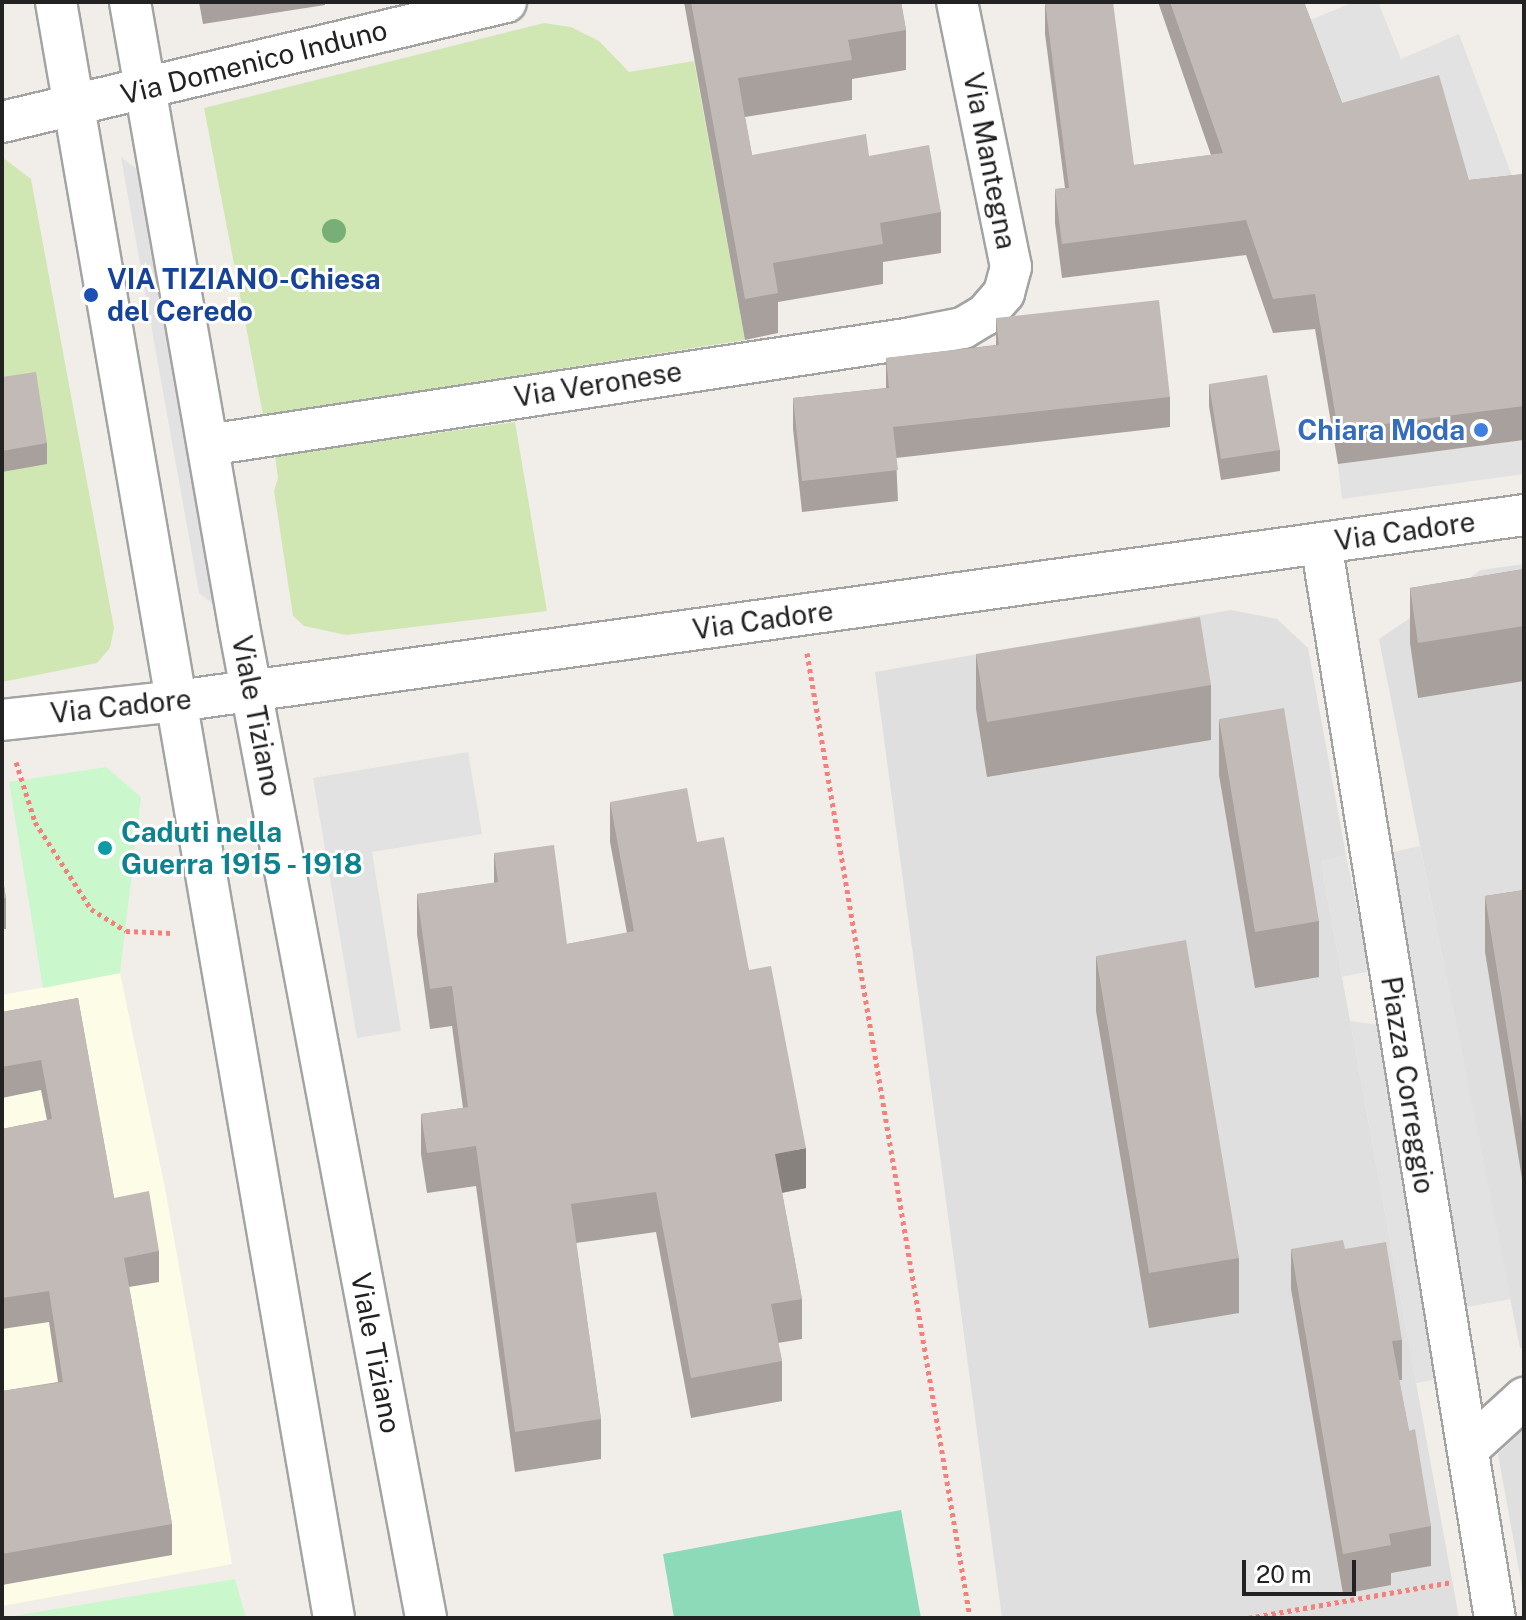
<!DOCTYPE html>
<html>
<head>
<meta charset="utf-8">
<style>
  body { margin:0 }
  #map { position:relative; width:1526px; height:1620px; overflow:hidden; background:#f1eee9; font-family:"Public Sans",sans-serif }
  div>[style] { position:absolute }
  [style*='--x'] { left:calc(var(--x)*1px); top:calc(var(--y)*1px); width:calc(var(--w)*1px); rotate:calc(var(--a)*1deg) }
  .residential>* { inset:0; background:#e0dfdf }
  .education>* { inset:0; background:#fdfce6 }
  .grass>* { inset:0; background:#d0e7b4 }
  .park>* { inset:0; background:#cbf7cc }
  .pitch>* { inset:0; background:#8ddab9 }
  .parking>* { inset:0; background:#e2e2e2 }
  .path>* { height:5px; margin-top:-2.5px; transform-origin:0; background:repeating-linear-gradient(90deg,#f1817a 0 4px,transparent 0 8px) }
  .roads { filter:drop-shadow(2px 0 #a3a3a3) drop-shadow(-2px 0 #a3a3a3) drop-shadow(0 2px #a3a3a3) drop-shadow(0 -2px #a3a3a3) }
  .minor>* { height:40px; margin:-20px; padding:0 20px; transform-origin:20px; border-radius:20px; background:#fff }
  .trees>* { width:24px; height:24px; margin:-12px; border-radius:50%; background:#77af76 }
  .wall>* { inset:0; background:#a7a09d }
  .shaded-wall>* { inset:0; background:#88827f }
  .building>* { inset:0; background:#c2bab6 }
  .dots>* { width:22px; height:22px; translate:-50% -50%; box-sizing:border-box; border:4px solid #fff; border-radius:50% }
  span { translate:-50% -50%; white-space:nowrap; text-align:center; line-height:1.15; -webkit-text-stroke:6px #fff; paint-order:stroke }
  .street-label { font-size:28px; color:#222 }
  .transit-label { font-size:28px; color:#164399; font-weight:700 }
  .left { translate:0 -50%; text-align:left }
  .shop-label { font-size:28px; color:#366cbe; font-weight:700 }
  .right { translate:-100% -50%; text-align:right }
  .culture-label { font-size:28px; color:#0d838f; font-weight:700 }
  .frame { position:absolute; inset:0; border:4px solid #222; pointer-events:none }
  .scale { position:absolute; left:1242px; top:1560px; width:114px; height:36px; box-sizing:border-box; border:4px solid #222; border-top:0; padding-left:10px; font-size:24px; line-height:28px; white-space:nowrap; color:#222; -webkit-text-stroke:6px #fff; paint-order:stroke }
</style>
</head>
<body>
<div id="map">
  <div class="residential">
    <i style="clip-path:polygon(1524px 564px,1524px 1348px,1520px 1348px,1379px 639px,1481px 570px)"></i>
    <i style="clip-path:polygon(1231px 610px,1277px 619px,1308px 648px,1346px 855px,1321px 862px,1459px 1618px,1002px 1618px,875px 672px)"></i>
    <i style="clip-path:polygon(1524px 1428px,1524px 1598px,1498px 1454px)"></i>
  </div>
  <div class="education">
    <i style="clip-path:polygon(120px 973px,165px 1188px,232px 1564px,2px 1606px,2px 995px)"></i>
  </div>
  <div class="grass">
    <i style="clip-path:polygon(544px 23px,571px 27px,599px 41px,629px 72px,694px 61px,745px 340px,263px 415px,204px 108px)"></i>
    <i style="clip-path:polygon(2px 157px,31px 179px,114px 628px,110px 648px,97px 663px,2px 682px)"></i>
    <i style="clip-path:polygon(515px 422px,547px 611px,346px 635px,304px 626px,293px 616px,274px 491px,278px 478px,275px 456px)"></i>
  </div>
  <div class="park">
    <i style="clip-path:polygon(106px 767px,141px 797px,120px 973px,43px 988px,9px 782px)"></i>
    <i style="clip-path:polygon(235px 1579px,246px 1618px,2px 1618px)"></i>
  </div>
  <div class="pitch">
    <i style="clip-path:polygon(901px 1510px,921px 1618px,674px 1618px,663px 1554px)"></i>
  </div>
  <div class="parking">
    <i style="clip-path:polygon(1354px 2px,1378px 2px,1401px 59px,1459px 34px,1524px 208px,1342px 137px,1300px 24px)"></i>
    <i style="clip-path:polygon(121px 157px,146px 176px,226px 614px,199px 593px)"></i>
    <i style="clip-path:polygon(1524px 440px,1524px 474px,1342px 499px,1338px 464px)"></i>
    <i style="clip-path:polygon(468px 752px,482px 834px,372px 852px,401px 1031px,357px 1038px,313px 778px)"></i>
    <i style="clip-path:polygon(1420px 846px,1511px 1299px,1467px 1307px,1393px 852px)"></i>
    <i style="clip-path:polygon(1346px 855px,1370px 971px,1342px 977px,1321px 862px)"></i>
    <i style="clip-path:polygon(1350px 1021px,1379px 1025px,1438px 1379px,1416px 1383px)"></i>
  </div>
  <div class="path">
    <i style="--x:807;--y:653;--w:979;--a:80.41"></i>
    <i style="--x:16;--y:762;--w:63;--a:72.4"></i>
    <i style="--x:35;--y:822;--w:103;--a:57.2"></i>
    <i style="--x:91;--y:909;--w:41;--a:32.2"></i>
    <i style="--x:126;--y:931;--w:46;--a:2.5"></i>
    <i style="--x:1248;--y:1618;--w:207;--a:-10"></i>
  </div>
  <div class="roads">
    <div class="minor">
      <i style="--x:56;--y:2;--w:1640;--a:80.24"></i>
      <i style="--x:130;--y:2;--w:633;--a:80.09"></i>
      <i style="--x:239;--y:626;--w:1009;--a:79.32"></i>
      <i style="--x:2;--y:122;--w:518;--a:-13.39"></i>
      <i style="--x:208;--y:445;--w:712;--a:-8.64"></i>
      <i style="--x:912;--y:338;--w:52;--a:-11.1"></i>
      <i style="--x:963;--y:328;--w:26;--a:-31"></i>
      <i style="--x:985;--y:315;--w:29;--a:-49"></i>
      <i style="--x:1004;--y:293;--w:27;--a:-75"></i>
      <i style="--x:1011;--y:267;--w:270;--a:-101.5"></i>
      <i style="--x:1321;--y:543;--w:1089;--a:80.81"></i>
      <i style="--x:2;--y:720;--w:176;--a:-6.2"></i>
      <i style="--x:177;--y:701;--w:1360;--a:-7.86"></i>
      <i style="--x:1468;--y:1449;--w:76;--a:-42.3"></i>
    </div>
  </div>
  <div class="trees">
    <i style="left:334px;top:231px"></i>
  </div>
  <div class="wall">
    <i style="clip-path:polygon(199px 2px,325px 2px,325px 5px,203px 24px)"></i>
    <i style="clip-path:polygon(684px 2px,901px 2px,906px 30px,906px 70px,852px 79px,852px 100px,745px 117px,752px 155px,869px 156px,941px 212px,941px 253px,883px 262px,883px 284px,778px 302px,778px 333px,745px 340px)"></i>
    <i style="clip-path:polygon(1045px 2px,1134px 165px,1211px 155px,1158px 2px,1304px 2px,1342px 103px,1469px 180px,1524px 174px,1524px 440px,1338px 464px,1315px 329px,1273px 333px,1246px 255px,1062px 278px,1055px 223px,1055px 189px,1065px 188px,1045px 34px)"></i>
    <i style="clip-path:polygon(996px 318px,1170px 397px,1170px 427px,896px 458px,898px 501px,802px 512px,793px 429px,793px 398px,886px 388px,886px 358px,996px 345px)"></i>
    <i style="clip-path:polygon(2px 377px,47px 443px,47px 464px,2px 472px)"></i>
    <i style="clip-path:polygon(1209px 384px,1280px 450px,1280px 471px,1221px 480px,1209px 406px)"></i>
    <i style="clip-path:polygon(1524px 569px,1524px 681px,1418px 698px,1410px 643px,1410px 588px)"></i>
    <i style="clip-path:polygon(976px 654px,1211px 685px,1211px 740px,987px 777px,976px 709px)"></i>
    <i style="clip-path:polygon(1219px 719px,1319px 921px,1319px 977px,1255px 988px,1219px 775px)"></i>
    <i style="clip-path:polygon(610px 802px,697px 842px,749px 970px,806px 1188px,782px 1193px,802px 1299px,802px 1339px,778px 1343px,782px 1361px,782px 1401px,691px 1418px,656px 1232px,576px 1243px,601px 1419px,601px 1459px,515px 1472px,476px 1186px,427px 1193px,421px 1154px,421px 1114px,463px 1108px,452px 1026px,430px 1029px,417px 934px,417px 894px,494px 883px,494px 853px,567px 944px,627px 933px,610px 842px)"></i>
    <i style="clip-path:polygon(2px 874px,6px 898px,6px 929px,2px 929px)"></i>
    <i style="clip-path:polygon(1524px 890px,1524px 1191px,1485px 952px,1485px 896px)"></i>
    <i style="clip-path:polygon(1096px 956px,1239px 1258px,1239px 1313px,1149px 1328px,1096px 1011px)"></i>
    <i style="clip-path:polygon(78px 998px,114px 1198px,159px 1251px,159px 1282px,129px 1287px,172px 1524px,172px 1555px,2px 1585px,2px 1391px,58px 1382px,49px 1322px,2px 1329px,2px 1129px,47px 1120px,41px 1090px,2px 1098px,2px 1012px)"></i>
    <i style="clip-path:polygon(1291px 1249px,1345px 1249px,1402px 1340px,1402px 1380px,1399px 1380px,1409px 1431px,1431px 1526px,1431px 1566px,1391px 1573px,1391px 1585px,1343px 1594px,1291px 1289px)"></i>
  </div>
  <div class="shaded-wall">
    <i style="clip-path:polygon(806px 1148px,806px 1188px,775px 1194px,775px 1154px)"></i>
  </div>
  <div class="building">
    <i style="clip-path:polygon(691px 2px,901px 2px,906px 30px,848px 40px,852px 60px,738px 78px,745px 118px,752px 155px,866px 134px,869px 156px,929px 145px,941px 212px,880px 223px,883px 244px,773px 263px,778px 293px,745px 299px)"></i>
    <i style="clip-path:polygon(1045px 2px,1113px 2px,1134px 165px,1223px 153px,1170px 2px,1304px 2px,1342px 103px,1439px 75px,1469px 180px,1524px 174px,1524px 406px,1338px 430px,1315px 294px,1273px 299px,1246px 220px,1062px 244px,1055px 189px,1069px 188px)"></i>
    <i style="clip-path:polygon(1159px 300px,1170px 397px,893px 427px,898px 470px,802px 481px,793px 398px,889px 388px,886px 358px,999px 345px,996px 318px)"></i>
    <i style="clip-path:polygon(36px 372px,47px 443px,2px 451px,2px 377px)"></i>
    <i style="clip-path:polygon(1267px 375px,1280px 450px,1221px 459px,1209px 384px)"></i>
    <i style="clip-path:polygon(1524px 569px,1524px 626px,1418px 643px,1410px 588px)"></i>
    <i style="clip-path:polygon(1200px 617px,1211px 685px,987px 722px,976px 654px)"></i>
    <i style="clip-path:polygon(1284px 708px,1319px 921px,1255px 932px,1219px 719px)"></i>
    <i style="clip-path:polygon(687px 788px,697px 842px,724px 837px,749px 970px,771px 966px,806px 1148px,775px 1154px,802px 1299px,771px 1304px,782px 1361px,691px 1378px,656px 1192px,571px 1204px,601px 1419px,515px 1432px,476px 1146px,427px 1153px,421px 1114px,468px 1107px,452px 986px,430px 989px,417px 894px,498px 882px,494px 853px,554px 845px,567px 944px,634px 931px,610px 802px)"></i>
    <i style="clip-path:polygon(2px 874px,6px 898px,2px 898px)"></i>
    <i style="clip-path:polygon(1524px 890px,1524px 1136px,1485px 896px)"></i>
    <i style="clip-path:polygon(1186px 940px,1239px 1258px,1149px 1273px,1096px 956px)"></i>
    <i style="clip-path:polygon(78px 998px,114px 1198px,149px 1191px,159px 1251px,124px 1258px,172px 1524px,2px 1554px,2px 1391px,63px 1382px,49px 1291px,2px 1298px,2px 1129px,52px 1119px,41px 1060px,2px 1067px,2px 1012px)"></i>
    <i style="clip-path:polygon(1343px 1240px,1345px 1249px,1386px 1242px,1402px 1340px,1392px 1341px,1409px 1431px,1415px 1429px,1431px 1526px,1389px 1534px,1391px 1545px,1343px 1554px,1291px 1249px)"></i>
  </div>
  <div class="dots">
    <i style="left:91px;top:295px;background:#1a4fb4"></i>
    <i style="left:1481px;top:430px;background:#3f7fe0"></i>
    <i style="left:105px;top:848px;background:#0f9aa8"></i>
  </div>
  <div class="street-label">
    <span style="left:254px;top:62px;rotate:-14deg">Via Domenico Induno</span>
    <span style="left:990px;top:161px;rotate:79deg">Via Mantegna</span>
    <span style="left:598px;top:384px;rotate:-9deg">Via Veronese</span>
    <span style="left:1405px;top:531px;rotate:-8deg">Via Cadore</span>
    <span style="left:763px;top:620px;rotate:-8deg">Via Cadore</span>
    <span style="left:121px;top:706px;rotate:-6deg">Via Cadore</span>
    <span style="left:257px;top:716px;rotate:79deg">Viale Tiziano</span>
    <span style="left:1408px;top:1085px;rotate:81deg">Piazza Correggio</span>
    <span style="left:376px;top:1353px;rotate:79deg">Viale Tiziano</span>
  </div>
  <div class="transit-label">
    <span class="left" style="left:107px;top:295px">VIA TIZIANO-Chiesa<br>del Ceredo</span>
  </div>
  <div class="shop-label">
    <span class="right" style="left:1465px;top:430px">Chiara Moda</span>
  </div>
  <div class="culture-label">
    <span class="left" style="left:121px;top:848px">Caduti nella<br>Guerra 1915 - 1918</span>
  </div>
  <div class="frame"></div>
  <div class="scale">20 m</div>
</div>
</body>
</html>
